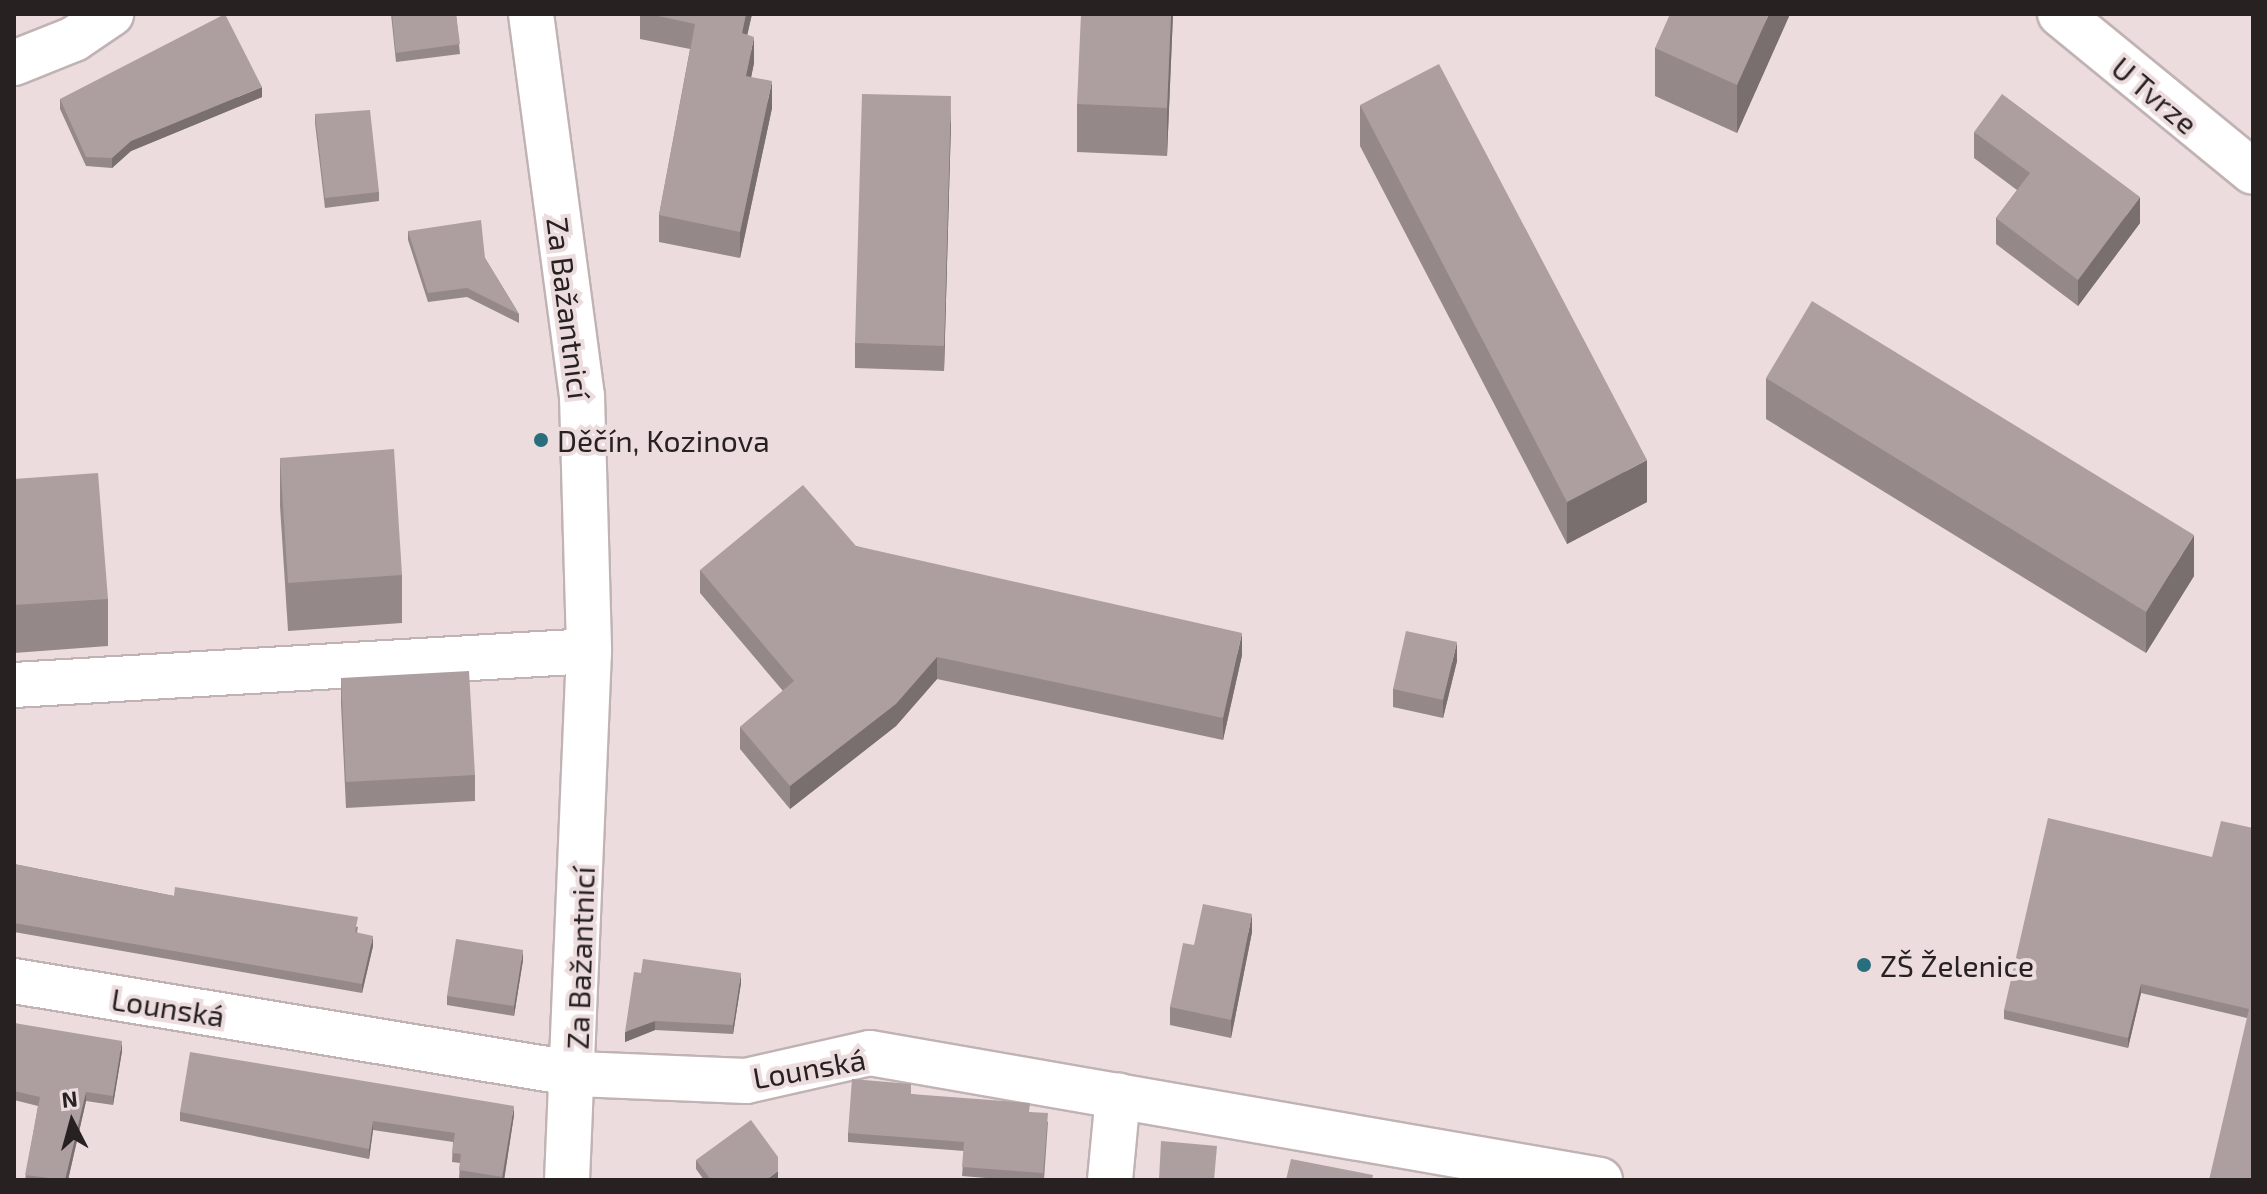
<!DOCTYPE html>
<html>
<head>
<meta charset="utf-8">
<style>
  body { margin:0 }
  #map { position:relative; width:2267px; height:1194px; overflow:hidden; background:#ecdcdd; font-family:"Exo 2",sans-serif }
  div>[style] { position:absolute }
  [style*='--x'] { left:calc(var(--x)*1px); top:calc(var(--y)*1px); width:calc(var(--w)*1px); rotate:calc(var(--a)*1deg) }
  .roads { filter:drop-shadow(2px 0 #c1b3b3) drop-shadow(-2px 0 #c1b3b3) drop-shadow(0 2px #c1b3b3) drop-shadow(0 -2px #c1b3b3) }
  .minor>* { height:44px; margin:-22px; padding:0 22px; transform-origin:22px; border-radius:22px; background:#fff }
  .wall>* { inset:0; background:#958889 }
  .shaded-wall>* { inset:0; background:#796f6f }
  .building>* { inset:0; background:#ad9e9f }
  .dots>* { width:22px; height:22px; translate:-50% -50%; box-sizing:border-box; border:4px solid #ecdcdd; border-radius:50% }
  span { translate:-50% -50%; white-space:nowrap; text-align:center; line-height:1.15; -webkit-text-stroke:8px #ecdcdd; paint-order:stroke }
  .street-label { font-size:30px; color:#272122 }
  .poi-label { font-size:30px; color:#272122 }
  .left { translate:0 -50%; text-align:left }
  .frame { position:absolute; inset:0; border:16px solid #272122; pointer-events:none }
  .north { position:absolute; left:32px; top:1082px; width:80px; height:80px; -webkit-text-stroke:6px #ecdcdd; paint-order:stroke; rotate:354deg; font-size:22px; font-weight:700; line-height:32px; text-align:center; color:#272122 }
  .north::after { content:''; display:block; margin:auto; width:28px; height:36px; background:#272122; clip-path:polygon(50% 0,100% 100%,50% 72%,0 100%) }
</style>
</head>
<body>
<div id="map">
  <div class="roads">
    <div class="minor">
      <i style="--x:531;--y:14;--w:385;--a:82.4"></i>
      <i style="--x:582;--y:396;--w:255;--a:88.4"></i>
      <i style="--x:589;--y:651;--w:529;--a:92.38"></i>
      <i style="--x:2060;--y:14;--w:249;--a:39.3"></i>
      <i style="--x:14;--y:63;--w:65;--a:-21.8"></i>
      <i style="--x:74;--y:39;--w:45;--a:-34"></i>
      <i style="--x:14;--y:685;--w:576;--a:-3.38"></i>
      <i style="--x:14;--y:981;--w:571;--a:9.38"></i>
      <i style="--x:577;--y:1074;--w:169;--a:2.4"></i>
      <i style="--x:746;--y:1081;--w:127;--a:-12.7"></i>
      <i style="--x:870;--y:1053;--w:741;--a:9.87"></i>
      <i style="--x:1110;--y:1180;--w:85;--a:-84.6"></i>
    </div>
  </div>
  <div class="wall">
    <i style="clip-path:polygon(391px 14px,456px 14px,460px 54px,396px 62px)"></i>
    <i style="clip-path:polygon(640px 14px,752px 14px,747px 34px,754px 63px,751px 77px,772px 108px,740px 258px,659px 242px,659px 215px,690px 49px,640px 39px)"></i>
    <i style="clip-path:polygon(1173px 14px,1167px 156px,1077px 152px,1077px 104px)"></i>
    <i style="clip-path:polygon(1790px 14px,1737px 133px,1655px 96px,1655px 48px)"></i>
    <i style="clip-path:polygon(262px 97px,131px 151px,112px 168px,86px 166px,60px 109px,60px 99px)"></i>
    <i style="clip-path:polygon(1360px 105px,1647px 502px,1567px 544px,1360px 146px)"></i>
    <i style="clip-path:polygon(315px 114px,379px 192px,379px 201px,325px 208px,315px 123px)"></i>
    <i style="clip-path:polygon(951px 122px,944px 371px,855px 368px,855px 343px)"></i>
    <i style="clip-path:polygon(1974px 132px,2140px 223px,2078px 306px,1996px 244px,1996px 218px,2017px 190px,1974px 158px)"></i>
    <i style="clip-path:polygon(408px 231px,485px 258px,519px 314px,519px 323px,467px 297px,428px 302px,408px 240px)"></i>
    <i style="clip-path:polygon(1766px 378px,2194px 576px,2146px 653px,1766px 419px)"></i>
    <i style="clip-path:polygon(280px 458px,402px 575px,402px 623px,288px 631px,280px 506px)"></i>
    <i style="clip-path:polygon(14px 479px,108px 599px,108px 646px,14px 653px)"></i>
    <i style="clip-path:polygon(856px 546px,1242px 655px,1223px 740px,937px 679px,896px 726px,790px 809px,740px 749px,740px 727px,783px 691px,700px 593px,700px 570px)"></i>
    <i style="clip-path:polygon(1457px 661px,1443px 718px,1393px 707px,1393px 689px)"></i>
    <i style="clip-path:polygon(341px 678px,475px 775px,475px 801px,346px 808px,341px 704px)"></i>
    <i style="clip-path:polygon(2253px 828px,2253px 1180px,2247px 1018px,2141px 993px,2128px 1048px,2004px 1019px,2004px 1010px)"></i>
    <i style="clip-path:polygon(14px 864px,174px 896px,358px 927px,357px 932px,373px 946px,362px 993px,14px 932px)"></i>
    <i style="clip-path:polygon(1252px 932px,1231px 1038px,1170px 1025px,1170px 1007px,1194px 945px)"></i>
    <i style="clip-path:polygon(523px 960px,514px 1016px,447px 1005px,447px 996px)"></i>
    <i style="clip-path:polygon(641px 973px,741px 983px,733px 1034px,655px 1030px,625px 1042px)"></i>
    <i style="clip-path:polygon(14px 1023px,122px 1051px,113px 1105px,86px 1101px,68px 1180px,25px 1180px,38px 1106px,14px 1100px)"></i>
    <i style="clip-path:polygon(911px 1094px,1030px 1112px,1048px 1122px,1044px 1180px,1010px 1180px,962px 1176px,964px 1151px,848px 1142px,848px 1133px)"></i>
    <i style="clip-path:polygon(180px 1112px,514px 1115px,504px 1180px,459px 1180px,460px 1163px,452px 1162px,453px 1142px,373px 1130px,369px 1159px,180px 1121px)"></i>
    <i style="clip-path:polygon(696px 1160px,778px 1180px,704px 1180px,696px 1169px)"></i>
  </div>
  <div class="shaded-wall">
    <i style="clip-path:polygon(746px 14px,752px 14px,742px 59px,742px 33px)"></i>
    <i style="clip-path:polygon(1171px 14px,1173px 14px,1167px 156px,1167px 108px)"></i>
    <i style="clip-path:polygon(1769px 14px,1790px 14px,1737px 133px,1737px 85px)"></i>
    <i style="clip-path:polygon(754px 37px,754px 63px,746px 103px,746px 76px)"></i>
    <i style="clip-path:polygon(772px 81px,772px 108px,740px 258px,740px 232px)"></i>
    <i style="clip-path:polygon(262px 87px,262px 97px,131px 151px,112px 168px,112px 158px,131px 141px)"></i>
    <i style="clip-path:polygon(951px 96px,951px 122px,944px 371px,944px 346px)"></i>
    <i style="clip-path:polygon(2140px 197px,2140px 223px,2078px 306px,2078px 280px)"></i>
    <i style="clip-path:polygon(1647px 460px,1647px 502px,1567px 544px,1567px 502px)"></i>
    <i style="clip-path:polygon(2194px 535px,2194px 576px,2146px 653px,2146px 612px)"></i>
    <i style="clip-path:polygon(1242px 633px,1242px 655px,1223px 740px,1223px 718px)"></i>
    <i style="clip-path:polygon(1457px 642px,1457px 661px,1443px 718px,1443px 700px)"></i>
    <i style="clip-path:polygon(937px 657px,937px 679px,896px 726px,790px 809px,790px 786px)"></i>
    <i style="clip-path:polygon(1252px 914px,1252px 932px,1231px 1038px,1231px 1020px)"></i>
    <i style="clip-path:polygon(373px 936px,373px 946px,362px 993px,362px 984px)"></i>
    <i style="clip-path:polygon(523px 950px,523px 960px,514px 1016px,514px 1006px)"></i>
    <i style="clip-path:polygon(741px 973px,741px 983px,733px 1034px,733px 1025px)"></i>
    <i style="clip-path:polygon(2141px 984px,2141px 993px,2128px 1048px,2128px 1038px)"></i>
    <i style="clip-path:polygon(655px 1021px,655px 1030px,625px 1042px,625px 1032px)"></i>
    <i style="clip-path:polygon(122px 1041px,122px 1051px,113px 1105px,113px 1096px)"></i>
    <i style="clip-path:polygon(86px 1092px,86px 1101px,68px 1180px,65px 1180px)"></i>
    <i style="clip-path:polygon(514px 1106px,514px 1115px,504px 1180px,502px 1180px)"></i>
    <i style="clip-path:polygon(373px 1121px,373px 1130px,369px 1159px,369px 1149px)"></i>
    <i style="clip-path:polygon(778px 1171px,778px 1180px,766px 1180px)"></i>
  </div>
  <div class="building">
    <i style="clip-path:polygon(225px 14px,262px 87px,131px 141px,112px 158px,86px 157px,60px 99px)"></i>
    <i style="clip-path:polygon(392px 14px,456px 14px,460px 44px,396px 53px)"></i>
    <i style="clip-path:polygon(649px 14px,746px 14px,742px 33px,754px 37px,746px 76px,772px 81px,740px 232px,659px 215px,695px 24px)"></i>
    <i style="clip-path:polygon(1081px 14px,1171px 14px,1167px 108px,1077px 104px)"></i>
    <i style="clip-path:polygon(1670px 14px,1769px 14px,1737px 85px,1655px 48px)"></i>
    <i style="clip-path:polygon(1439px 64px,1647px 460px,1567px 502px,1360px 105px)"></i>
    <i style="clip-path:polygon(862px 94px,951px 96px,944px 346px,855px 343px)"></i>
    <i style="clip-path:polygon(2002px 94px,2140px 197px,2078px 280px,1996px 218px,2030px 173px,1974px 132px)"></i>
    <i style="clip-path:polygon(370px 110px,379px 192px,325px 198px,315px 114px)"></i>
    <i style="clip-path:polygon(481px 220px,485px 258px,519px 314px,467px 288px,428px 293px,408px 231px)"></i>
    <i style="clip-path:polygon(1812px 301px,2194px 535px,2146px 612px,1766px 378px)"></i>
    <i style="clip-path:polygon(394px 449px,402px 575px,288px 583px,280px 458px)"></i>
    <i style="clip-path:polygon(98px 473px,108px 599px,14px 605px,14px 479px)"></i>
    <i style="clip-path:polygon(803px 485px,856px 546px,1242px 633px,1223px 718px,937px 657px,896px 704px,790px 786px,740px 727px,794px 681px,700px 570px)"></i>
    <i style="clip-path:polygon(1406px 631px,1457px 642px,1443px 700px,1393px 689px)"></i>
    <i style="clip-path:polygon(469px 671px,475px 775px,346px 782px,341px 678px)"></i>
    <i style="clip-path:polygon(2048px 818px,2212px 857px,2221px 821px,2253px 828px,2253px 1180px,2209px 1180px,2249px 1009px,2141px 984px,2128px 1038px,2004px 1010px)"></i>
    <i style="clip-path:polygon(14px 864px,174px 896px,175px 887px,358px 917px,355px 932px,373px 936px,362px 984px,14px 923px)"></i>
    <i style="clip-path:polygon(1203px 904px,1252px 914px,1231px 1020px,1170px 1007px,1183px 943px,1194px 945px)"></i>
    <i style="clip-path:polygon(456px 939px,523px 950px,514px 1006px,447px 996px)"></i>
    <i style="clip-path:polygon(643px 959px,741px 973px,733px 1025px,655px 1021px,625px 1032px,634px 972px,641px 973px)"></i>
    <i style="clip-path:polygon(14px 1023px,122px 1041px,113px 1096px,86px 1092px,65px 1180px,25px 1175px,40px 1097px,14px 1091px)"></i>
    <i style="clip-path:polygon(190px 1052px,514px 1106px,502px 1177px,459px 1170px,461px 1154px,452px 1153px,455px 1133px,373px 1121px,369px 1149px,180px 1112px)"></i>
    <i style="clip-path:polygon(852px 1079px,911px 1084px,911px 1094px,1030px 1103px,1029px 1112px,1048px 1113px,1043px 1173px,962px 1167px,964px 1142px,848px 1133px)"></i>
    <i style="clip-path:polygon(751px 1120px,778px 1157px,778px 1171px,766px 1180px,711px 1180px,696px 1160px)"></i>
    <i style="clip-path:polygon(1161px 1141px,1217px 1146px,1214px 1180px,1159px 1180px)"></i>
    <i style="clip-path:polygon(1291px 1159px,1373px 1175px,1372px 1180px,1286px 1180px)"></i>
  </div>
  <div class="dots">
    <i style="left:541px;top:440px;background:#286e7d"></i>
    <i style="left:1864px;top:965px;background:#286e7d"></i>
  </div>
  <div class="street-label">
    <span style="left:2155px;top:95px;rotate:40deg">U Tvrze</span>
    <span style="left:569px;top:308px;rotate:83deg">Za Bažantnicí</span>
    <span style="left:580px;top:958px;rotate:-88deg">Za Bažantnicí</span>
    <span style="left:168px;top:1007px;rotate:9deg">Lounská</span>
    <span style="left:809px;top:1068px;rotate:-10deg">Lounská</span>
  </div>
  <div class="poi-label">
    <span class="left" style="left:557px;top:440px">Děčín, Kozinova</span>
    <span class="left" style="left:1880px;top:965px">ZŠ Želenice</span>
  </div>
  <div class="frame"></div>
  <div class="north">N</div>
</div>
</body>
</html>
